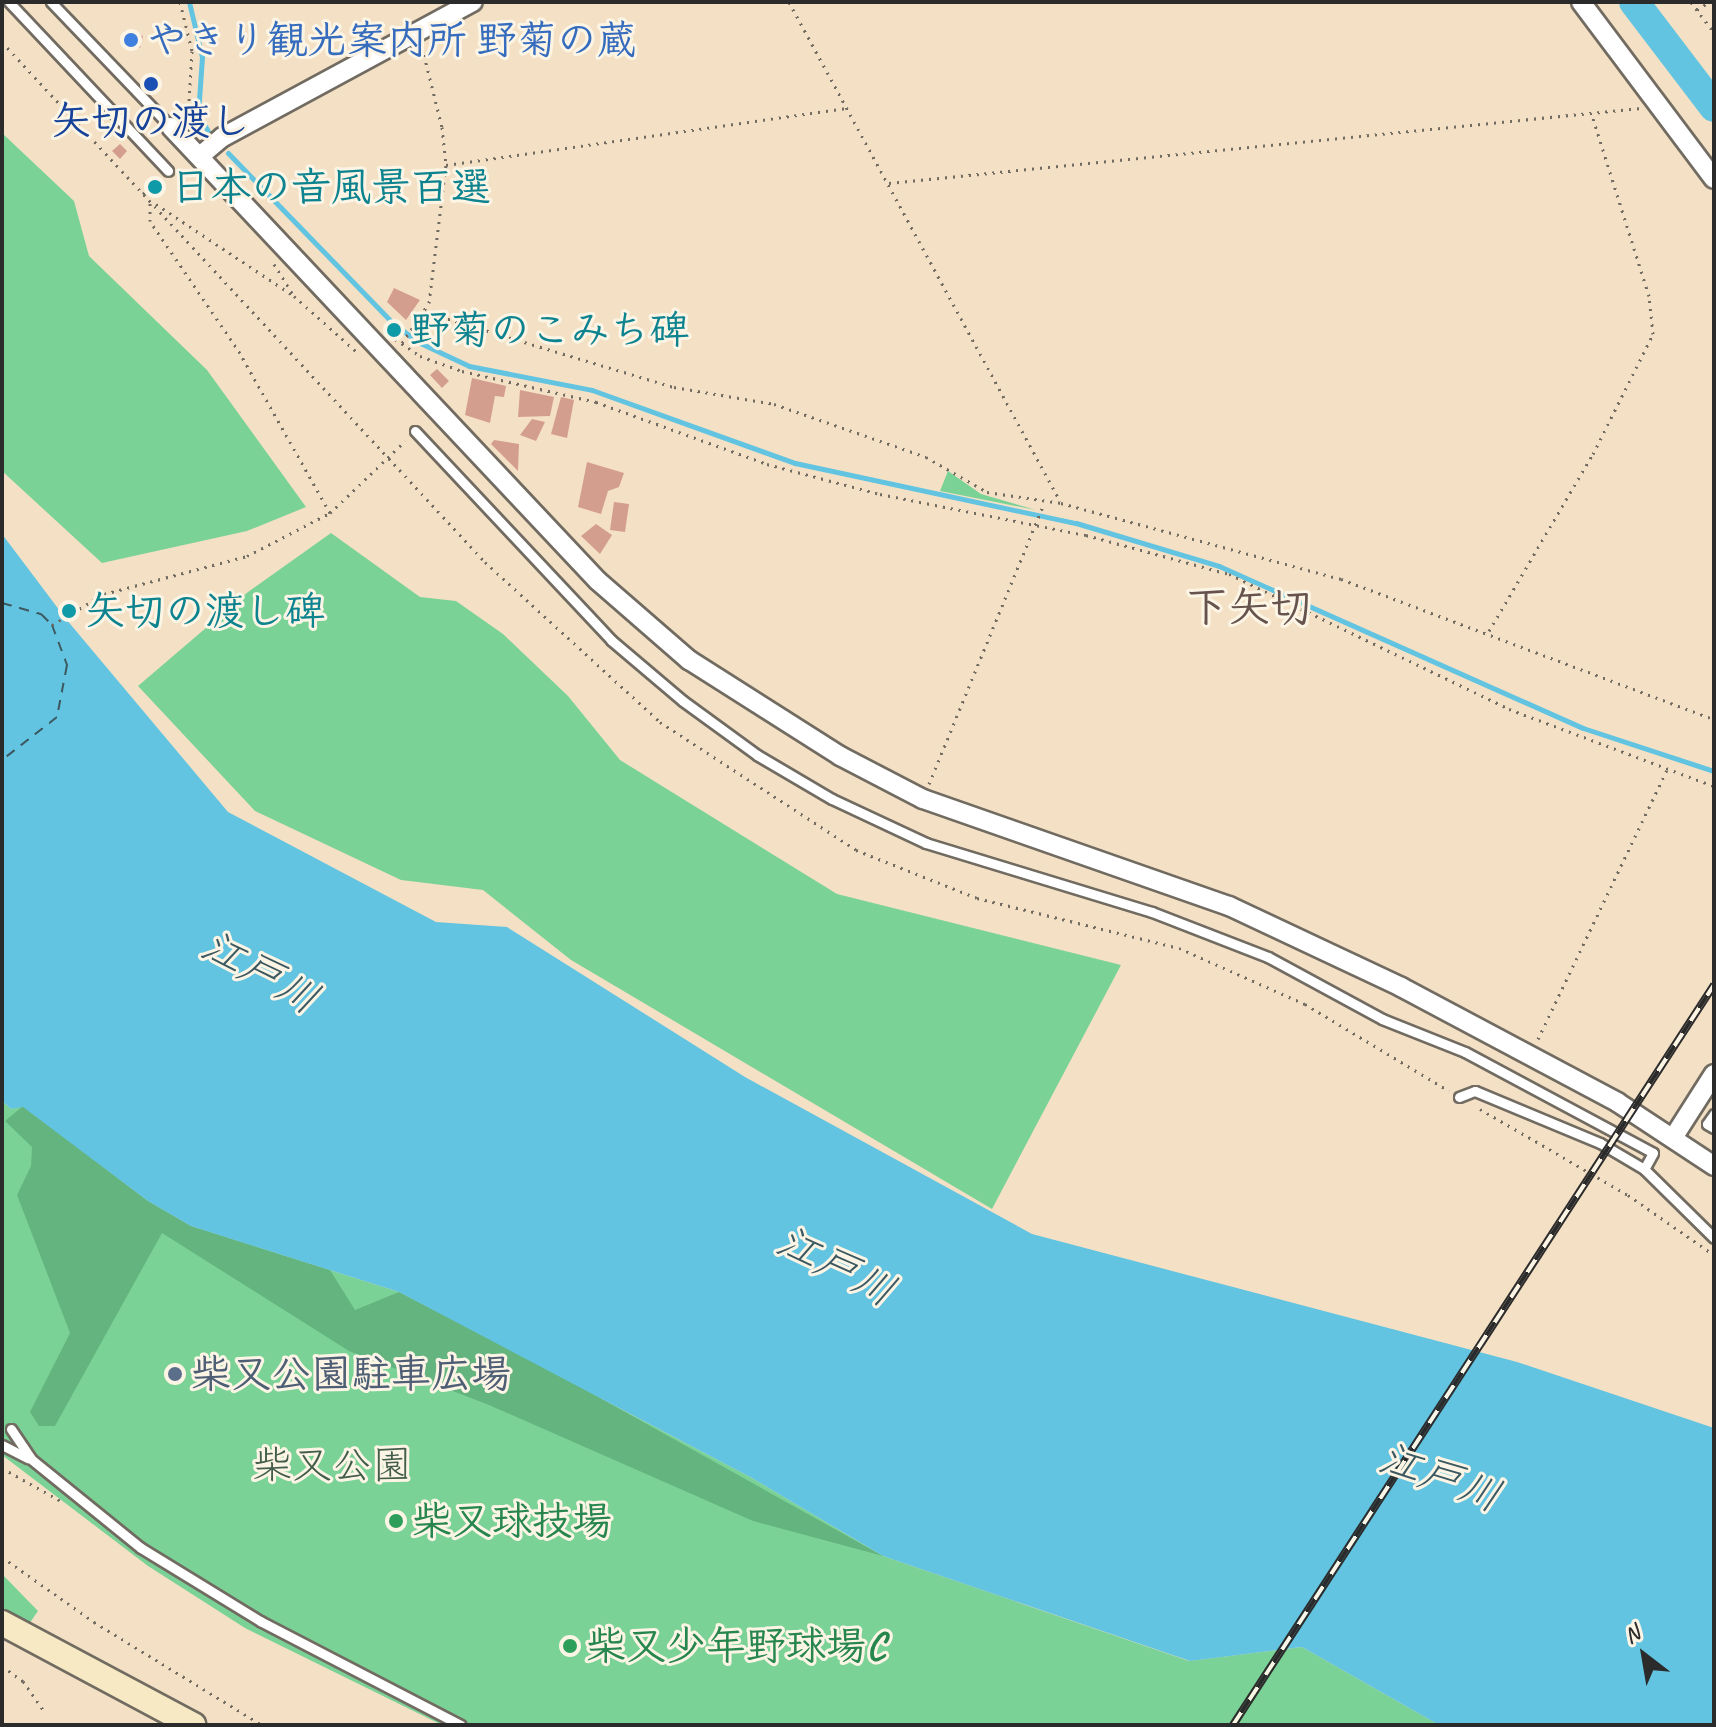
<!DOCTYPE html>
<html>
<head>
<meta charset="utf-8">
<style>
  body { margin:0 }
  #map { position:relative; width:1716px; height:1727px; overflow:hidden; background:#f4e1c5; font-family:Caveat,"Klee One",sans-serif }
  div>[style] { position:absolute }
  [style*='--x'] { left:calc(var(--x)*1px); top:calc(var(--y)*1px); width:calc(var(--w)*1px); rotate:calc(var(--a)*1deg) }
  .green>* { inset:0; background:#7bd296 }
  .forest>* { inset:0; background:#64b47f }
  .water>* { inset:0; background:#62c4e0 }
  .stream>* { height:5px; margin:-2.5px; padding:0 2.5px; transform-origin:2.5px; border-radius:2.5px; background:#62c4e0 }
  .river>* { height:30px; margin:-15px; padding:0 15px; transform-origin:15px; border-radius:15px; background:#62c4e0 }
  .ferry>* { height:2px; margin-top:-1px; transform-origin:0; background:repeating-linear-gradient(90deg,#3c5961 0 10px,transparent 0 18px) }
  .building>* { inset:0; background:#d49e8f }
  .path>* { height:3px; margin-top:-1.5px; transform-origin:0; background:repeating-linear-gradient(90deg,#716b61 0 2px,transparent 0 8px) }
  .roads { filter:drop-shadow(2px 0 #716b61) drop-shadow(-2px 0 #716b61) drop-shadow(0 2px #716b61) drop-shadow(0 -2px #716b61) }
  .lane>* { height:9px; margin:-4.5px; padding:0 4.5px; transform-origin:4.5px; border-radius:4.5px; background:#fff }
  .street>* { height:18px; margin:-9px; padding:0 9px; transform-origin:9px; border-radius:9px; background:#fff }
  .secondary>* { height:24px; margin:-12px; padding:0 12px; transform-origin:12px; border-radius:12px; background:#f6e9c3 }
  .rail>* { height:8px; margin-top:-4px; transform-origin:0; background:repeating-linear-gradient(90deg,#fcf5e5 0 15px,#2b2b2b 0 30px); box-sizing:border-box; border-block:2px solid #2b2b2b }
  .dots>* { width:22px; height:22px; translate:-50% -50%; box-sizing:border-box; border:4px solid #fcf5e5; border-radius:50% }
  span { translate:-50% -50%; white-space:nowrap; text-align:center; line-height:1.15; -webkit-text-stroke:6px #fcf5e5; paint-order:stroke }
  .shop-label { font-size:40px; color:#366cbe; font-weight:700 }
  .left { translate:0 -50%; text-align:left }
  .transit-label { font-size:40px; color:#164399; font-weight:700 }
  .culture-label { font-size:40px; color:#0d838f; font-weight:700 }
  .service-label { font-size:40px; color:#4e5e75; font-weight:700 }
  .park-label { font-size:40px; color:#435d4b }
  .leisure-label { font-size:40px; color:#27864d; font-weight:700 }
  .neighbourhood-label { font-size:42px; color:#66534e; font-weight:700 }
  .water-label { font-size:42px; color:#3c5961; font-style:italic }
  .frame { position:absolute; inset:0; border:4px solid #2b2b2b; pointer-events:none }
  .north { position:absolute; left:1604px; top:1615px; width:80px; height:80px; -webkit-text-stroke:6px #fcf5e5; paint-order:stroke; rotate:329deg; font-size:22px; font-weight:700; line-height:32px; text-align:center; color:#2b2b2b }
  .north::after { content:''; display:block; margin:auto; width:28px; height:36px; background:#2b2b2b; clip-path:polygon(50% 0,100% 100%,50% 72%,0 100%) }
</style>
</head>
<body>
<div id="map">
  <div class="green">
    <i style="clip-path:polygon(2px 133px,74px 201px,89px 256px,207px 370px,306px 507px,247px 531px,102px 563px,2px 471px)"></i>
    <i style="clip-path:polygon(948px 471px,981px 494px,1036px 510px,940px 491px)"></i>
    <i style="clip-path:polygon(331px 533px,420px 597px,456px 601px,503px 634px,568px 696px,620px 760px,837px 894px,1121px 965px,992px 1209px,571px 960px,483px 890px,401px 880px,255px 811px,138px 686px,248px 592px)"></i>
    <i style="clip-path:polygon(2px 1101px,11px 1109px,23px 1106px,148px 1201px,191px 1226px,399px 1292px,752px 1478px,883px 1556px,1189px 1661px,1302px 1647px,1439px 1725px,442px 1725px,245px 1628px,148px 1566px,2px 1455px)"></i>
    <i style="clip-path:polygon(2px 1574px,38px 1611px,29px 1624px,2px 1611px)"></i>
  </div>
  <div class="forest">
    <i style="clip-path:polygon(23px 1106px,148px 1201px,191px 1226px,330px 1270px,355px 1310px,399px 1292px,543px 1366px,883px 1556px,753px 1521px,489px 1405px,349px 1351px,162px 1233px,55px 1426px,39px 1426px,30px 1412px,70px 1333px,17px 1195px,31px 1166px,32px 1147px,5px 1121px)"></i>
  </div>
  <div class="water">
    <i style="clip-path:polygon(2px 534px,66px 619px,228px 812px,436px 922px,507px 927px,745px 1077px,1032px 1234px,1517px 1362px,1714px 1428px,1714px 1725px,1439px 1725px,1302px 1647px,1190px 1661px,883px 1556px,752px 1478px,399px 1292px,191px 1226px,148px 1201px,23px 1107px,11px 1109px,2px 1101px)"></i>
  </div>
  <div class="stream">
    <i style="--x:189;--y:2;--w:57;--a:76.7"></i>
    <i style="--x:202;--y:57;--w:57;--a:94"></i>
    <i style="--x:198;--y:114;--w:20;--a:60"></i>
    <i style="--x:228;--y:153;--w:235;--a:45.9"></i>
    <i style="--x:392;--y:322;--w:33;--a:38"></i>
    <i style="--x:418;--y:342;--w:56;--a:25.2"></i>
    <i style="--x:469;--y:366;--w:125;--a:11"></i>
    <i style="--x:592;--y:390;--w:216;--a:19.8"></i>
    <i style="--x:795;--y:463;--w:287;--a:12.1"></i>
    <i style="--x:1076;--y:523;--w:149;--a:16.7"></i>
    <i style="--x:1219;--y:566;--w:398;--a:24"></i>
    <i style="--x:1583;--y:728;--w:138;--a:18.2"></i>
  </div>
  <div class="river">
    <i style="--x:1634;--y:2;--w:132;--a:52.7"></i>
  </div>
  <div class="ferry">
    <i style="--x:2;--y:603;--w:41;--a:15.8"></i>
    <i style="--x:41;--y:614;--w:16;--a:45"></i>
    <i style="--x:52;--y:625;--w:43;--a:69.4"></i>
    <i style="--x:67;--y:665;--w:53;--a:100.9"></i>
    <i style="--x:57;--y:717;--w:70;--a:142"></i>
  </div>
  <div class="building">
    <i style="clip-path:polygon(125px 30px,143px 36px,140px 48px,121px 42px)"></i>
    <i style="clip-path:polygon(120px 144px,127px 151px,120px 159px,112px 151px)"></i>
    <i style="clip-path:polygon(394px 288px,420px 300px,406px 320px,387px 302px)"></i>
    <i style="clip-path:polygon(437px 369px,449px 381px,442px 388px,430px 375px)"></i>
    <i style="clip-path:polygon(472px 378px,506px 386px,504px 397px,495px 396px,490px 423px,465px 415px)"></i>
    <i style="clip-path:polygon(520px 390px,554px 397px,550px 416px,518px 417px)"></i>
    <i style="clip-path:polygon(561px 397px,574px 400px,567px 438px,551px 434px)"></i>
    <i style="clip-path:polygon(532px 419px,545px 422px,536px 441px,520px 435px)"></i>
    <i style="clip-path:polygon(494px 440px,519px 444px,518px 471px,491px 444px)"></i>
    <i style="clip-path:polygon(587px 462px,624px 473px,619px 487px,608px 491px,601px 514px,578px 507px)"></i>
    <i style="clip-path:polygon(614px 502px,629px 504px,625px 532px,610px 530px)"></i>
    <i style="clip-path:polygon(596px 524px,612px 535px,600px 554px,581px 536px)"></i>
  </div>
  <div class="path">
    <i style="--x:180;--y:2;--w:50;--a:76.2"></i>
    <i style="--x:192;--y:51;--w:68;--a:93.4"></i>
    <i style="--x:789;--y:2;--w:568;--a:61.49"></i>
    <i style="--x:1691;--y:2;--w:38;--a:53"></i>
    <i style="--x:1697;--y:10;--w:14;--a:-34"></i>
    <i style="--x:2;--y:42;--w:710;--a:47.11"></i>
    <i style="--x:485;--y:562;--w:237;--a:42.4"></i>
    <i style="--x:660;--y:722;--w:234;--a:33.1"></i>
    <i style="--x:856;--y:850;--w:130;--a:21.6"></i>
    <i style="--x:977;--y:898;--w:208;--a:13.9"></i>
    <i style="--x:1179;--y:948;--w:138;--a:24"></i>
    <i style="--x:1305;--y:1004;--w:168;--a:31.1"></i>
    <i style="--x:422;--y:47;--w:82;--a:76"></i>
    <i style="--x:442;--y:127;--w:38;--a:84"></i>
    <i style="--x:889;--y:183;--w:756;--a:-5.7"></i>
    <i style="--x:143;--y:194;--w:20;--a:-41"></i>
    <i style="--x:156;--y:204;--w:166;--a:33.7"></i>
    <i style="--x:294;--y:296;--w:87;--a:41.7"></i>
    <i style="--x:274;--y:264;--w:36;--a:58"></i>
    <i style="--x:425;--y:312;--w:260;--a:16.8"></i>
    <i style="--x:674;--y:387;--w:101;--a:9.6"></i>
    <i style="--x:774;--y:404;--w:161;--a:19.2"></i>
    <i style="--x:926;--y:457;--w:70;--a:29.8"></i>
    <i style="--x:987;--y:492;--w:75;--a:8.5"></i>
    <i style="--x:1061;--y:503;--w:290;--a:15.2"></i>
    <i style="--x:1341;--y:579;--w:398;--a:20.6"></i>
    <i style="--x:395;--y:339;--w:30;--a:34"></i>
    <i style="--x:420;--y:356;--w:45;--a:19.7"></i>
    <i style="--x:462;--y:371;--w:138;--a:13"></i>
    <i style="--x:596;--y:402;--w:182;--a:19.9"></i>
    <i style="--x:767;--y:464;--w:117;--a:14.9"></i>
    <i style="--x:880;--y:494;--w:210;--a:11.3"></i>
    <i style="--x:1086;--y:535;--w:148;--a:15.3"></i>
    <i style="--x:1229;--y:574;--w:311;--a:25.7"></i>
    <i style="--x:1509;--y:709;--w:219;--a:20.6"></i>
    <i style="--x:402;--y:343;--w:48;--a:-56"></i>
    <i style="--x:429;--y:303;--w:139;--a:-83"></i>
    <i style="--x:446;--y:165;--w:405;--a:-8.1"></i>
    <i style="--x:330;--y:513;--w:104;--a:-43.8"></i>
    <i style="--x:52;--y:625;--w:61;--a:-30.8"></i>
    <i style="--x:104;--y:594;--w:148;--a:-14.9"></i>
    <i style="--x:247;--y:556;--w:93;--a:-27.4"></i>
    <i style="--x:330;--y:513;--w:184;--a:-119.4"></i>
    <i style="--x:240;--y:353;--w:160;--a:-124.3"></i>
    <i style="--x:150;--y:221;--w:21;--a:-90"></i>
    <i style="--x:1489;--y:631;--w:205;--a:-59.6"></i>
    <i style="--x:1593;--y:454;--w:134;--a:-63.4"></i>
    <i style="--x:1653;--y:334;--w:38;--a:-96"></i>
    <i style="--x:1649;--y:296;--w:190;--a:-107.5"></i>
    <i style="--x:929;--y:784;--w:303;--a:-67.7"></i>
    <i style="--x:1538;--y:1039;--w:298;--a:-64.4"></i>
    <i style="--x:1480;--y:1109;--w:171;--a:30.2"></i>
    <i style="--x:1628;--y:1195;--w:105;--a:34.9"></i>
    <i style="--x:2;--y:1468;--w:68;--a:29.2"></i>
    <i style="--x:2;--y:1557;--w:113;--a:35.2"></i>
    <i style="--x:94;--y:1622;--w:197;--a:31.5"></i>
    <i style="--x:2;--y:1666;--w:26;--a:36"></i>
    <i style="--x:23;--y:1681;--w:37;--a:55"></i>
  </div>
  <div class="roads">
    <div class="lane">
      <i style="--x:9;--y:2;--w:232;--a:46.7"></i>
      <i style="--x:51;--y:2;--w:173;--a:46.2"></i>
      <i style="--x:415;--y:431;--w:287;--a:46.8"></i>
      <i style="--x:611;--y:640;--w:94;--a:40.3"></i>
      <i style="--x:683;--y:701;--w:92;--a:36.1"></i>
      <i style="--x:757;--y:755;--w:87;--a:30.4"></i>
      <i style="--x:832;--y:799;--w:104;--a:25.1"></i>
      <i style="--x:926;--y:843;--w:236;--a:17"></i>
      <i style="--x:1152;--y:912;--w:124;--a:21.2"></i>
      <i style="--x:1268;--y:957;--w:130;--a:28.5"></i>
      <i style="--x:1382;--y:1019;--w:89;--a:21.7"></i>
      <i style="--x:1465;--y:1052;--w:213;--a:28.2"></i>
      <i style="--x:1653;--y:1153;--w:18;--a:119"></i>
      <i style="--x:1459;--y:1097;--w:17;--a:-21"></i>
      <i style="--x:1475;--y:1091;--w:135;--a:22.6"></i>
      <i style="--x:1600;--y:1143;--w:51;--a:30.6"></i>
      <i style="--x:1644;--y:1169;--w:98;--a:44.6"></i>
      <i style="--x:1714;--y:1114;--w:12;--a:125"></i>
      <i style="--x:1707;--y:1124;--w:8;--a:30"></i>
      <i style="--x:11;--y:1429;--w:36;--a:56"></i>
      <i style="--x:31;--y:1459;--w:141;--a:39"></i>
      <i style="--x:141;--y:1548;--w:140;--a:31.5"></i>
      <i style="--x:260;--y:1621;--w:226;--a:27.4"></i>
      <i style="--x:2;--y:1445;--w:29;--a:27"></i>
    </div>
    <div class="street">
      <i style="--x:1581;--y:2;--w:221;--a:53.1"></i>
      <i style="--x:171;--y:127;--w:623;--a:46.76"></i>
      <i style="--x:598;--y:581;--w:121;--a:41"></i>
      <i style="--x:689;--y:660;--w:179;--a:32.4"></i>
      <i style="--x:840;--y:756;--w:93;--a:27.4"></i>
      <i style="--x:923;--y:799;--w:324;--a:19.3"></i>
      <i style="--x:1229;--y:906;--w:190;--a:25.2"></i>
      <i style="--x:1401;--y:987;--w:245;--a:28"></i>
      <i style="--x:1617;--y:1102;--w:116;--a:33.4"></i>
      <i style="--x:200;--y:156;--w:30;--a:-40"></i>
      <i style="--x:223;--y:137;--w:284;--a:-28.4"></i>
      <i style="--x:1673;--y:1138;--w:76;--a:-57.4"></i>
    </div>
    <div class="secondary">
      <i style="--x:2;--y:1623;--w:217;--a:28.1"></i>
    </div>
  </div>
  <div class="rail">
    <i style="--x:1233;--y:1725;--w:883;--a:-56.98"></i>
  </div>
  <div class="dots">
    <i style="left:131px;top:40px;background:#3f7fe0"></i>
    <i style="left:151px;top:84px;background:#1a4fb4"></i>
    <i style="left:155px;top:187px;background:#0f9aa8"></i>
    <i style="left:394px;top:330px;background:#0f9aa8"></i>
    <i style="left:69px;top:611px;background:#0f9aa8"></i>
    <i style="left:175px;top:1374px;background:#5c6f8a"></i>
    <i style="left:396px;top:1521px;background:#2e9e5b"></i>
    <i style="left:570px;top:1646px;background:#2e9e5b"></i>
  </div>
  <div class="shop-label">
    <span class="left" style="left:147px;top:40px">やきり観光案内所 野菊の蔵</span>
  </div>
  <div class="transit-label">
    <span style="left:151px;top:121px">矢切の渡し</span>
  </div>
  <div class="culture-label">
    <span class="left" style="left:171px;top:187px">日本の音風景百選</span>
    <span class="left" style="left:410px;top:330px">野菊のこみち碑</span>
    <span class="left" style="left:85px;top:611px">矢切の渡し碑</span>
  </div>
  <div class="service-label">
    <span class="left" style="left:191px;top:1374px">柴又公園駐車広場</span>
  </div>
  <div class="park-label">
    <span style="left:332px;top:1465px">柴又公園</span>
  </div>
  <div class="leisure-label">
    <span class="left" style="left:412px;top:1521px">柴又球技場</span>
    <span class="left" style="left:586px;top:1646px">柴又少年野球場C</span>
  </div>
  <div class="neighbourhood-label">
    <span style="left:1249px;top:608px">下矢切</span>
  </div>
  <div class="water-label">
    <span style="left:260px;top:973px;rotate:29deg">江戸川</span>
    <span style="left:836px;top:1267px;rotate:27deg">江戸川</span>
    <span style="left:1440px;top:1478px;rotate:20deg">江戸川</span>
  </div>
  <div class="frame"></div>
  <div class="north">N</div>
</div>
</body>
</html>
